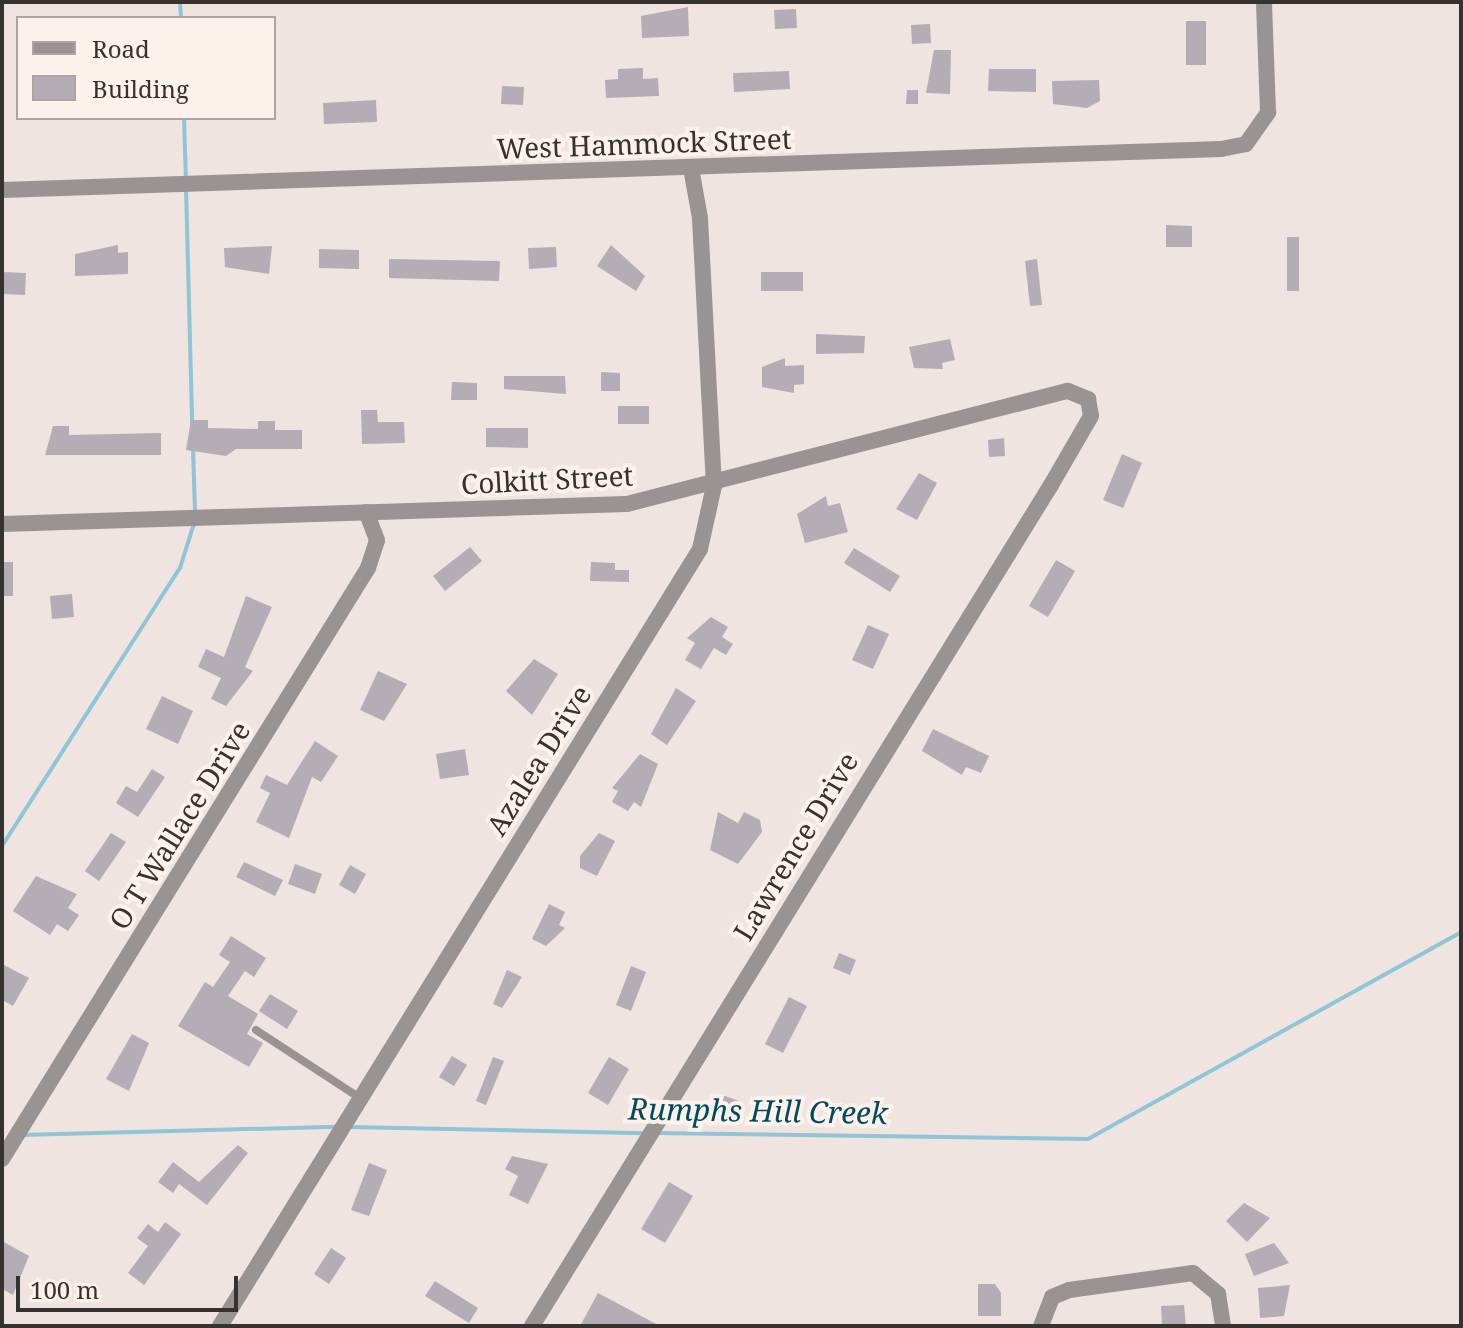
<!DOCTYPE html>
<html>
<head>
<meta charset="utf-8">
<style>
  body { margin:0 }
  #map { position:relative; width:1463px; height:1328px; overflow:hidden; background:#efe4df; font-family:"Noto Serif",serif }
  div>[style] { position:absolute }
  [style*='--x'] { left:calc(var(--x)*1px); top:calc(var(--y)*1px); width:calc(var(--w)*1px); rotate:calc(var(--a)*1deg) }
  .stream>* { height:4px; margin:-2px; padding:0 2px; transform-origin:2px; border-radius:2px; background:#90c4d7 }
  .building>* { inset:0; background:#b5adb5 }
  .lane>* { height:8px; margin:-4px; padding:0 4px; transform-origin:4px; border-radius:4px; background:#999492 }
  .street>* { height:16px; margin:-8px; padding:0 8px; transform-origin:8px; border-radius:8px; background:#999492 }
  span { translate:-50% -50%; white-space:nowrap; text-align:center; line-height:1.15; -webkit-text-stroke:8px #fdf1ec; paint-order:stroke }
  .street-label { font-size:28px; color:#363230 }
  .water-label { font-size:30px; color:#004b5f; font-style:italic }
  .frame { position:absolute; inset:0; border:4px solid #363230; pointer-events:none }
  .legend { position:absolute; left:16px; top:16px; width:260px; height:104px; box-sizing:border-box; background:#fdf1ec; border:2px solid #ada5a1; margin:0; padding:10px 14px; list-style:none; font-size:24px; color:#363230 }
  .legend li { display:flex; align-items:center; gap:16px; height:40px }
  .legend b { width:40px; border:2px solid #ada5a1 }
  .scale { position:absolute; left:16px; top:1276px; width:222px; height:36px; box-sizing:border-box; border:4px solid #363230; border-top:0; padding-left:10px; font-size:24px; line-height:28px; white-space:nowrap; color:#363230; -webkit-text-stroke:6px #fdf1ec; paint-order:stroke }
</style>
</head>
<body>
<div id="map">
  <div class="stream">
    <i style="--x:180;--y:2;--w:16;--a:86"></i>
    <i style="--x:184;--y:118;--w:62;--a:88.2"></i>
    <i style="--x:186;--y:188;--w:235;--a:88.5"></i>
    <i style="--x:193;--y:448;--w:63;--a:88.2"></i>
    <i style="--x:2;--y:846;--w:330;--a:-57.4"></i>
    <i style="--x:180;--y:568;--w:50;--a:-72.6"></i>
    <i style="--x:349;--y:1127;--w:295;--a:1.2"></i>
    <i style="--x:657;--y:1133;--w:431;--a:0.8"></i>
    <i style="--x:1088;--y:1139;--w:427;--a:-29"></i>
    <i style="--x:21;--y:1135;--w:315;--a:-1.5"></i>
  </div>
  <div class="building">
    <i style="clip-path:polygon(688px 7px,689px 36px,642px 38px,641px 16px)"></i>
    <i style="clip-path:polygon(796px 9px,797px 28px,775px 29px,774px 10px)"></i>
    <i style="clip-path:polygon(1186px 21px,1206px 21px,1206px 65px,1186px 65px)"></i>
    <i style="clip-path:polygon(930px 24px,931px 43px,912px 44px,911px 25px)"></i>
    <i style="clip-path:polygon(934px 50px,951px 50px,950px 94px,926px 93px)"></i>
    <i style="clip-path:polygon(643px 68px,643px 79px,658px 78px,659px 96px,606px 98px,605px 80px,618px 79px,618px 69px)"></i>
    <i style="clip-path:polygon(989px 69px,1036px 69px,1036px 92px,988px 91px)"></i>
    <i style="clip-path:polygon(789px 71px,790px 89px,734px 92px,733px 73px)"></i>
    <i style="clip-path:polygon(1099px 80px,1100px 101px,1087px 108px,1053px 104px,1052px 81px)"></i>
    <i style="clip-path:polygon(502px 86px,524px 87px,523px 105px,501px 104px)"></i>
    <i style="clip-path:polygon(907px 90px,918px 90px,918px 104px,906px 104px)"></i>
    <i style="clip-path:polygon(376px 100px,377px 122px,324px 124px,323px 103px)"></i>
    <i style="clip-path:polygon(1166px 225px,1192px 226px,1192px 247px,1166px 247px)"></i>
    <i style="clip-path:polygon(1287px 237px,1299px 237px,1299px 291px,1287px 291px)"></i>
    <i style="clip-path:polygon(118px 245px,118px 253px,128px 252px,128px 274px,75px 276px,75px 254px)"></i>
    <i style="clip-path:polygon(611px 245px,645px 276px,636px 291px,597px 266px)"></i>
    <i style="clip-path:polygon(272px 246px,269px 274px,225px 267px,224px 248px)"></i>
    <i style="clip-path:polygon(556px 247px,557px 267px,529px 269px,528px 248px)"></i>
    <i style="clip-path:polygon(319px 249px,359px 250px,359px 269px,319px 268px)"></i>
    <i style="clip-path:polygon(389px 259px,500px 261px,499px 281px,389px 278px)"></i>
    <i style="clip-path:polygon(1037px 259px,1042px 305px,1030px 306px,1025px 261px)"></i>
    <i style="clip-path:polygon(2px 272px,26px 273px,25px 295px,2px 294px)"></i>
    <i style="clip-path:polygon(761px 272px,803px 272px,803px 291px,761px 291px)"></i>
    <i style="clip-path:polygon(816px 334px,865px 336px,864px 353px,816px 354px)"></i>
    <i style="clip-path:polygon(950px 339px,955px 360px,942px 363px,943px 369px,914px 368px,909px 347px)"></i>
    <i style="clip-path:polygon(785px 358px,785px 366px,804px 365px,804px 384px,794px 385px,794px 393px,762px 387px,762px 367px)"></i>
    <i style="clip-path:polygon(601px 372px,620px 373px,620px 391px,601px 391px)"></i>
    <i style="clip-path:polygon(504px 376px,565px 376px,566px 394px,504px 389px)"></i>
    <i style="clip-path:polygon(452px 382px,477px 383px,477px 400px,451px 400px)"></i>
    <i style="clip-path:polygon(618px 406px,649px 406px,649px 424px,618px 424px)"></i>
    <i style="clip-path:polygon(361px 410px,377px 410px,378px 422px,404px 422px,405px 443px,362px 444px)"></i>
    <i style="clip-path:polygon(191px 420px,208px 420px,208px 428px,258px 429px,258px 421px,275px 421px,275px 430px,302px 430px,302px 449px,236px 449px,226px 456px,186px 450px)"></i>
    <i style="clip-path:polygon(53px 426px,69px 426px,69px 435px,161px 433px,161px 455px,45px 455px)"></i>
    <i style="clip-path:polygon(486px 428px,528px 428px,528px 448px,486px 447px)"></i>
    <i style="clip-path:polygon(1004px 438px,1005px 456px,989px 457px,988px 440px)"></i>
    <i style="clip-path:polygon(1122px 454px,1142px 463px,1123px 508px,1103px 500px)"></i>
    <i style="clip-path:polygon(919px 473px,937px 483px,917px 520px,896px 509px)"></i>
    <i style="clip-path:polygon(826px 496px,828px 506px,840px 503px,848px 532px,805px 543px,797px 514px)"></i>
    <i style="clip-path:polygon(470px 547px,482px 561px,445px 591px,433px 576px)"></i>
    <i style="clip-path:polygon(854px 548px,900px 576px,890px 592px,844px 563px)"></i>
    <i style="clip-path:polygon(1056px 560px,1075px 571px,1048px 617px,1029px 606px)"></i>
    <i style="clip-path:polygon(2px 562px,13px 562px,13px 596px,2px 596px)"></i>
    <i style="clip-path:polygon(591px 562px,615px 563px,615px 570px,629px 570px,629px 582px,590px 581px)"></i>
    <i style="clip-path:polygon(72px 594px,74px 617px,52px 619px,50px 596px)"></i>
    <i style="clip-path:polygon(246px 596px,272px 607px,245px 667px,253px 671px,226px 706px,211px 699px,221px 678px,198px 667px,206px 649px,224px 657px)"></i>
    <i style="clip-path:polygon(711px 617px,728px 627px,722px 637px,733px 644px,726px 655px,714px 648px,701px 669px,685px 660px,695px 643px,687px 638px)"></i>
    <i style="clip-path:polygon(868px 625px,889px 634px,873px 669px,852px 660px)"></i>
    <i style="clip-path:polygon(534px 659px,558px 674px,532px 715px,506px 691px)"></i>
    <i style="clip-path:polygon(378px 671px,407px 684px,384px 721px,360px 710px)"></i>
    <i style="clip-path:polygon(676px 688px,696px 701px,667px 745px,651px 734px)"></i>
    <i style="clip-path:polygon(162px 696px,193px 711px,178px 744px,146px 729px)"></i>
    <i style="clip-path:polygon(933px 729px,989px 756px,981px 773px,966px 767px,962px 775px,922px 751px)"></i>
    <i style="clip-path:polygon(315px 741px,338px 756px,321px 782px,312px 777px,289px 838px,256px 822px,270px 793px,260px 788px,266px 775px,287px 785px)"></i>
    <i style="clip-path:polygon(465px 749px,469px 775px,440px 779px,436px 754px)"></i>
    <i style="clip-path:polygon(640px 754px,658px 764px,641px 807px,634px 802px,628px 811px,612px 802px,618px 791px,612px 788px)"></i>
    <i style="clip-path:polygon(152px 769px,165px 777px,138px 817px,116px 803px,126px 786px,137px 792px)"></i>
    <i style="clip-path:polygon(718px 812px,738px 823px,744px 812px,760px 820px,762px 832px,738px 864px,710px 850px)"></i>
    <i style="clip-path:polygon(111px 833px,126px 842px,99px 881px,85px 871px)"></i>
    <i style="clip-path:polygon(599px 833px,615px 841px,597px 876px,580px 868px,580px 856px)"></i>
    <i style="clip-path:polygon(244px 862px,283px 880px,275px 896px,236px 877px)"></i>
    <i style="clip-path:polygon(295px 864px,322px 874px,315px 894px,288px 884px)"></i>
    <i style="clip-path:polygon(350px 865px,366px 874px,355px 894px,339px 885px)"></i>
    <i style="clip-path:polygon(36px 876px,77px 894px,68px 908px,79px 915px,68px 931px,57px 924px,50px 935px,13px 911px)"></i>
    <i style="clip-path:polygon(549px 904px,565px 912px,559px 925px,565px 928px,546px 946px,532px 939px)"></i>
    <i style="clip-path:polygon(231px 936px,266px 958px,254px 977px,245px 971px,228px 996px,258px 1014px,247px 1034px,263px 1043px,249px 1067px,178px 1026px,205px 982px,213px 987px,230px 962px,219px 955px)"></i>
    <i style="clip-path:polygon(839px 953px,856px 960px,850px 975px,833px 968px)"></i>
    <i style="clip-path:polygon(2px 964px,29px 978px,13px 1006px,2px 1000px)"></i>
    <i style="clip-path:polygon(631px 966px,646px 972px,631px 1011px,616px 1005px)"></i>
    <i style="clip-path:polygon(507px 970px,522px 977px,502px 1008px,493px 1004px)"></i>
    <i style="clip-path:polygon(270px 994px,298px 1011px,287px 1029px,259px 1011px)"></i>
    <i style="clip-path:polygon(789px 997px,807px 1006px,783px 1053px,765px 1044px)"></i>
    <i style="clip-path:polygon(132px 1034px,149px 1043px,129px 1091px,106px 1079px)"></i>
    <i style="clip-path:polygon(452px 1056px,467px 1065px,454px 1086px,439px 1077px)"></i>
    <i style="clip-path:polygon(493px 1057px,504px 1061px,486px 1105px,476px 1101px)"></i>
    <i style="clip-path:polygon(609px 1057px,629px 1069px,608px 1105px,588px 1093px)"></i>
    <i style="clip-path:polygon(725px 1096px,739px 1101px,732px 1118px,709px 1108px,713px 1097px)"></i>
    <i style="clip-path:polygon(238px 1145px,248px 1153px,207px 1205px,179px 1184px,173px 1193px,158px 1182px,173px 1162px,199px 1182px)"></i>
    <i style="clip-path:polygon(512px 1156px,548px 1164px,528px 1204px,509px 1195px,518px 1176px,505px 1169px)"></i>
    <i style="clip-path:polygon(369px 1163px,387px 1170px,369px 1216px,351px 1210px)"></i>
    <i style="clip-path:polygon(669px 1182px,693px 1196px,665px 1243px,641px 1229px)"></i>
    <i style="clip-path:polygon(1244px 1203px,1270px 1218px,1247px 1242px,1226px 1221px)"></i>
    <i style="clip-path:polygon(165px 1222px,181px 1234px,144px 1285px,128px 1273px,148px 1246px,137px 1238px,148px 1224px,158px 1232px)"></i>
    <i style="clip-path:polygon(2px 1241px,29px 1256px,13px 1295px,2px 1289px)"></i>
    <i style="clip-path:polygon(1274px 1243px,1289px 1263px,1254px 1276px,1245px 1254px)"></i>
    <i style="clip-path:polygon(331px 1248px,346px 1258px,329px 1284px,314px 1274px)"></i>
    <i style="clip-path:polygon(435px 1281px,478px 1308px,469px 1323px,425px 1296px)"></i>
    <i style="clip-path:polygon(978px 1284px,995px 1284px,1001px 1293px,1001px 1316px,978px 1316px)"></i>
    <i style="clip-path:polygon(1290px 1285px,1284px 1316px,1260px 1318px,1258px 1288px)"></i>
    <i style="clip-path:polygon(598px 1293px,660px 1326px,580px 1326px)"></i>
    <i style="clip-path:polygon(1184px 1305px,1186px 1326px,1162px 1326px,1161px 1306px)"></i>
  </div>
  <div class="lane">
    <i style="--x:256;--y:1030;--w:124;--a:33.2"></i>
  </div>
  <div class="street">
    <i style="--x:2;--y:190;--w:1220;--a:-1.93"></i>
    <i style="--x:1221;--y:149;--w:25;--a:-11"></i>
    <i style="--x:1246;--y:144;--w:39;--a:-55"></i>
    <i style="--x:1268;--y:112;--w:110;--a:-92.1"></i>
    <i style="--x:2;--y:524;--w:625;--a:-1.83"></i>
    <i style="--x:627;--y:504;--w:455;--a:-14.4"></i>
    <i style="--x:1068;--y:391;--w:22;--a:22"></i>
    <i style="--x:1088;--y:399;--w:17;--a:80"></i>
    <i style="--x:1091;--y:416;--w:80;--a:120.1"></i>
    <i style="--x:1051;--y:485;--w:988;--a:121.68"></i>
    <i style="--x:2;--y:1159;--w:695;--a:-58.23"></i>
    <i style="--x:368;--y:568;--w:29;--a:-72"></i>
    <i style="--x:377;--y:540;--w:30;--a:-111"></i>
    <i style="--x:220;--y:1326;--w:913;--a:-58.29"></i>
    <i style="--x:700;--y:549;--w:65;--a:-77.5"></i>
    <i style="--x:714;--y:486;--w:268;--a:-93"></i>
    <i style="--x:700;--y:218;--w:51;--a:-100.2"></i>
    <i style="--x:1041;--y:1326;--w:31;--a:-69"></i>
    <i style="--x:1052;--y:1297;--w:18;--a:-22"></i>
    <i style="--x:1069;--y:1290;--w:125;--a:-7.8"></i>
    <i style="--x:1193;--y:1273;--w:33;--a:40"></i>
    <i style="--x:1218;--y:1294;--w:32;--a:81"></i>
  </div>
  <div class="street-label">
    <span style="left:644px;top:143px;rotate:-2deg">West Hammock Street</span>
    <span style="left:547px;top:479px;rotate:-3deg">Colkitt Street</span>
    <span style="left:538px;top:760px;rotate:-58deg">Azalea Drive</span>
    <span style="left:179px;top:825px;rotate:-58deg">O T Wallace Drive</span>
    <span style="left:795px;top:846px;rotate:-59deg">Lawrence Drive</span>
  </div>
  <div class="water-label">
    <span style="left:758px;top:1111px;rotate:1deg">Rumphs Hill Creek</span>
  </div>
  <div class="frame"></div>
  <ul class="legend">
  <li><b style="height:10px;background:#999492"></b>Road</li>
  <li><b style="height:22px;background:#b5adb5"></b>Building</li>
  </ul>
  <div class="scale">100 m</div>
</div>
</body>
</html>
